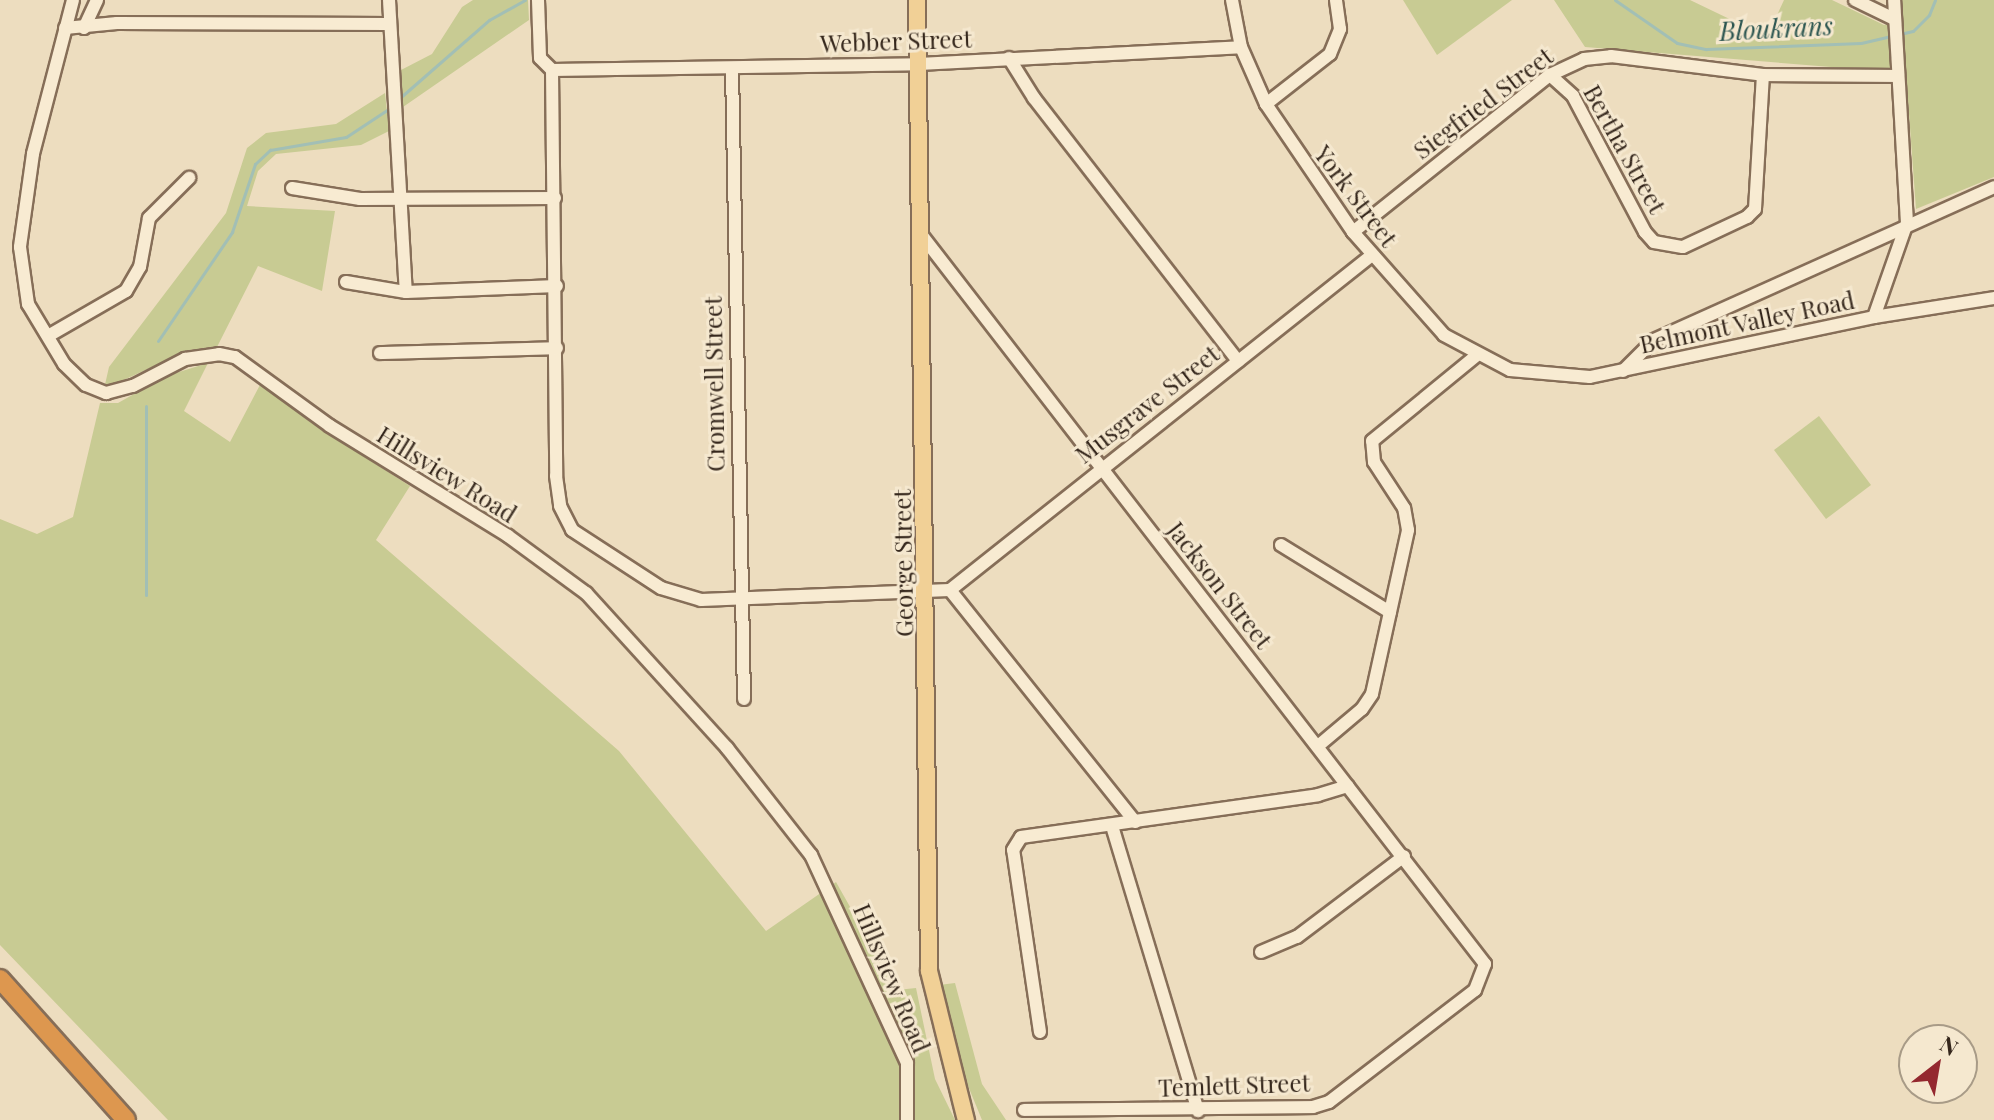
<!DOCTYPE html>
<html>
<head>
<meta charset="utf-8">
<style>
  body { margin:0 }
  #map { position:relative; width:1994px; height:1120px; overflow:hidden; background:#edddbf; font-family:"Playfair Display",serif }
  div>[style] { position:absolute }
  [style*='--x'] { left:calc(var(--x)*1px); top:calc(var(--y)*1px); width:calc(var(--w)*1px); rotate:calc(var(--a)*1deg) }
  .green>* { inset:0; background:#c8cb93 }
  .stream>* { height:3px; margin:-1.5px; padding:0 1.5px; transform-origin:1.5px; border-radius:1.5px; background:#a2bfb5 }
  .roads { filter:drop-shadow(2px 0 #866e58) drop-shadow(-2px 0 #866e58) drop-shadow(0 2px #866e58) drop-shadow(0 -2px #866e58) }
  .minor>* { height:12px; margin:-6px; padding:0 6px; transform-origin:6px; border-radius:6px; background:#f8ebd2 }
  .major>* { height:16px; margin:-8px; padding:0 8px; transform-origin:8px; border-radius:8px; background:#f1d096 }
  .highway>* { height:18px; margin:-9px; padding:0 9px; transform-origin:9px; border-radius:9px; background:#dd974f }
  span { translate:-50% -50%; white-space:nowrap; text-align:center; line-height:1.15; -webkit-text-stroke:6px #f5e8cf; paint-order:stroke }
  .street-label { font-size:24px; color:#35271c }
  .water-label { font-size:26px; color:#2b5550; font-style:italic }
  .north { position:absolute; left:1898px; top:1024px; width:80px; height:80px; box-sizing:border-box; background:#f5e8cf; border:2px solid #a89b87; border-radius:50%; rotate:31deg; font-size:22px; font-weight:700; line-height:32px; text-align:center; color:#35271c }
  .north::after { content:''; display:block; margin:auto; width:28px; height:36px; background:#94282f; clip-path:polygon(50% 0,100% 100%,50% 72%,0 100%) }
</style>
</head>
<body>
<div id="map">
  <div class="green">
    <i style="clip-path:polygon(473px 0,528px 0,529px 20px,403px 107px,401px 70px,432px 54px,462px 7px)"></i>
    <i style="clip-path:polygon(1403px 0,1512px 0,1437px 55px)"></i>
    <i style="clip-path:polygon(1554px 0,1690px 0,1767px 37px,1784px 0,1832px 0,1884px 25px,1901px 21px,1900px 0,1994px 0,1994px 177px,1916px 209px,1906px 73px,1585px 47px)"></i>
    <i style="clip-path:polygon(385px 93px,389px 131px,361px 145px,276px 154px,258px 171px,247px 206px,335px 211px,322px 291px,258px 266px,217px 347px,189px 350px,104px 389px,109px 367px,226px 213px,247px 148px,266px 133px,336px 124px)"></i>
    <i style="clip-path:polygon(208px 363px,184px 411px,230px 442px,261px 383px,310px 422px,410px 486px,376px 540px,619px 751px,766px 931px,825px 890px,898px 1053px,904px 1091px,900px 1120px,168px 1120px,0 945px,0 519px,37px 534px,73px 517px,100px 403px,118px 403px,166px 376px)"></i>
    <i style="clip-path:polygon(1819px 416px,1871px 485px,1826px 519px,1774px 450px)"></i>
    <i style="clip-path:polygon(836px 882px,897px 990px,916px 988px,935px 1079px,955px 1120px,912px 1120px,911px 1061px,832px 885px)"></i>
    <i style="clip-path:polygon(955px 983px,982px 1084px,1006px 1120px,982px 1120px,957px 1059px,939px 985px)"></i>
  </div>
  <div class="stream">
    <i style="--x:1615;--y:0;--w:75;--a:34.7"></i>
    <i style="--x:1677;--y:43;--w:30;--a:12"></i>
    <i style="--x:1706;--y:49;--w:155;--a:-2.2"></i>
    <i style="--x:1861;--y:43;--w:32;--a:-13"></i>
    <i style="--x:1900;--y:34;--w:13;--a:-13"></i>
    <i style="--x:1913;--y:31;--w:23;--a:-45"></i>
    <i style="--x:1929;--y:15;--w:16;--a:-68"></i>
    <i style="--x:402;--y:96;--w:116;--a:-41.1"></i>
    <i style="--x:489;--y:20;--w:41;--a:-29.1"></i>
    <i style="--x:158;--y:341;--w:132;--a:-55.8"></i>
    <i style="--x:232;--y:232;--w:72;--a:-71.3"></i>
    <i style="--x:255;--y:164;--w:21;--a:-43"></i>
    <i style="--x:270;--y:150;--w:77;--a:-9.7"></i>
    <i style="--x:346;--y:137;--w:49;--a:-33.4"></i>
    <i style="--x:146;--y:595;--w:189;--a:-90"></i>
  </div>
  <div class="roads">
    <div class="minor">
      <i style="--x:73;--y:0;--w:159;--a:104.6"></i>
      <i style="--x:33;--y:154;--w:94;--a:98"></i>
      <i style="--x:20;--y:247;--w:58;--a:82"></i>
      <i style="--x:28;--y:304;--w:70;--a:59"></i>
      <i style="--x:64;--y:364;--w:30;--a:44"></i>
      <i style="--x:86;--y:385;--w:22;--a:22"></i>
      <i style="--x:106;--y:393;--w:28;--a:-15"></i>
      <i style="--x:133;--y:386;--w:59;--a:-27.4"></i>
      <i style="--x:185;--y:359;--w:34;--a:-8"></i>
      <i style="--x:219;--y:354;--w:16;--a:11"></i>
      <i style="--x:235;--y:357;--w:117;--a:36"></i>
      <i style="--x:330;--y:426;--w:209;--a:31.7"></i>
      <i style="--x:508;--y:536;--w:97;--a:36.2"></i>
      <i style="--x:586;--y:593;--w:210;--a:47.7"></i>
      <i style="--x:727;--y:748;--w:136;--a:51.9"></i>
      <i style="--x:811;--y:855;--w:229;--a:65.2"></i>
      <i style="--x:907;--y:1063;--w:57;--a:90"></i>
      <i style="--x:389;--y:0;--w:292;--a:86.7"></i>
      <i style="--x:538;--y:0;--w:58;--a:88"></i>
      <i style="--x:540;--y:58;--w:17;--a:45"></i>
      <i style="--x:1232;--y:0;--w:48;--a:79.2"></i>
      <i style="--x:1241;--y:47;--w:62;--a:66.3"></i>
      <i style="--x:1266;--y:104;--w:155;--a:55.8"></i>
      <i style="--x:1353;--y:232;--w:137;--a:48.5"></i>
      <i style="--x:1444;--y:335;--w:75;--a:27.9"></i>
      <i style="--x:1510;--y:370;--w:80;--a:5"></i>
      <i style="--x:1590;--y:377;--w:290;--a:-11.9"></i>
      <i style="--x:1874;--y:317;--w:121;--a:-9"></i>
      <i style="--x:1855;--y:0;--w:43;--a:26"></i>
      <i style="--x:65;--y:28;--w:52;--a:-5.5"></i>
      <i style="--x:117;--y:23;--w:272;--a:0.2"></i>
      <i style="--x:84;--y:28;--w:31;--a:-65"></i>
      <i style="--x:1009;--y:58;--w:47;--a:58"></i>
      <i style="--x:1034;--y:98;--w:333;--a:52.2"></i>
      <i style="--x:732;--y:68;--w:631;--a:88.91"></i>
      <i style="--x:552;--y:70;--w:406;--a:89.4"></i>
      <i style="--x:556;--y:476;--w:30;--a:82"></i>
      <i style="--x:560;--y:506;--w:27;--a:63"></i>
      <i style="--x:572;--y:530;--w:106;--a:33.1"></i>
      <i style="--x:661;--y:588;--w:42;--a:16.7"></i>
      <i style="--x:701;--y:600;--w:249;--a:-2.3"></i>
      <i style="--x:552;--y:70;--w:367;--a:-0.9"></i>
      <i style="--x:919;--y:64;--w:322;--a:-3"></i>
      <i style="--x:1550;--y:75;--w:31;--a:42"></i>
      <i style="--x:1573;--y:96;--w:154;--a:62.1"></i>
      <i style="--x:1645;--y:232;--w:13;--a:48"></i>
      <i style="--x:1654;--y:242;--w:29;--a:10"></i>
      <i style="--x:1683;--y:247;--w:71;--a:-25.1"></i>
      <i style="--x:1747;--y:217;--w:11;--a:-45"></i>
      <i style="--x:1755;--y:209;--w:134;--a:-86.6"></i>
      <i style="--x:1266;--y:104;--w:81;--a:-38"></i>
      <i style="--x:1330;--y:54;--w:27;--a:-68"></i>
      <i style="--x:1340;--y:29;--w:29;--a:-98"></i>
      <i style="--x:292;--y:188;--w:69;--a:9.2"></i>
      <i style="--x:360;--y:199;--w:195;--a:-0.3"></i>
      <i style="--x:1353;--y:232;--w:252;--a:-38.6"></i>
      <i style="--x:1550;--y:75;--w:38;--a:-25"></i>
      <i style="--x:1584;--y:59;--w:27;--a:-6"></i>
      <i style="--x:1611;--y:56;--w:153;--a:7.1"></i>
      <i style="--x:1763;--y:75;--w:133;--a:0.4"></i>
      <i style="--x:920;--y:233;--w:924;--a:52.3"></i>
      <i style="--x:1485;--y:964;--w:28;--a:111"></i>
      <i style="--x:1475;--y:990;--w:184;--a:142.5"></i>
      <i style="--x:1329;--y:1102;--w:17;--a:163"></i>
      <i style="--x:1313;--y:1107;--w:289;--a:179.4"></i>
      <i style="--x:346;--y:282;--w:61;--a:9.5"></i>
      <i style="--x:406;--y:292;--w:151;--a:-2.3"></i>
      <i style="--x:1874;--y:317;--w:100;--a:-70.7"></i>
      <i style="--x:1907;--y:223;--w:223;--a:-93.3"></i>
      <i style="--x:48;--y:336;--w:90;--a:-30"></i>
      <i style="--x:126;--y:291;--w:28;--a:-60"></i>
      <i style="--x:140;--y:267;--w:50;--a:-79.6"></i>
      <i style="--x:149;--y:218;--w:57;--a:-45"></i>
      <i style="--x:380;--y:353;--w:177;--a:-1.6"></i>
      <i style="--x:1623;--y:371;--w:44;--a:-45"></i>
      <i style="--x:1654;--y:340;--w:373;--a:-24.2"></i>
      <i style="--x:1281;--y:545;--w:128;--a:31.6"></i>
      <i style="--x:950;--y:590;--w:539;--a:-38.44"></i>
      <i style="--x:950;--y:590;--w:297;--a:51.4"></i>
      <i style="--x:1318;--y:746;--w:57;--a:-40.1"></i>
      <i style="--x:1362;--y:709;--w:18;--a:-56"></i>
      <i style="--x:1372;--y:694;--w:168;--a:-77.6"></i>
      <i style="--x:1408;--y:530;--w:22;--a:-100"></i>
      <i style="--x:1404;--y:508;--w:55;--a:-123.1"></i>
      <i style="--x:1374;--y:462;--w:21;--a:-95"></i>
      <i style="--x:1372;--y:441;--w:134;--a:-39.3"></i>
      <i style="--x:1112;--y:826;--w:298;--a:73.2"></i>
      <i style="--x:1261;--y:952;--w:39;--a:-23"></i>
      <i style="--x:1297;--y:937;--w:134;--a:-37.1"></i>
      <i style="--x:1040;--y:1032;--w:184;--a:-98.4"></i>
      <i style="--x:1013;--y:850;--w:15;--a:-58"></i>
      <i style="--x:1021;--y:837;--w:300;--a:-8"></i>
      <i style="--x:1318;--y:795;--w:31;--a:-17"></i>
    </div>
    <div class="major">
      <i style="--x:917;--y:0;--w:971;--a:89.29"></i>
      <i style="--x:929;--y:971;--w:154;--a:76.1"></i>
    </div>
    <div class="highway">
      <i style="--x:0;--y:979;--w:189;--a:48.2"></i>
    </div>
  </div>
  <div class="street-label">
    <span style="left:896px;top:41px;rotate:-2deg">Webber Street</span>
    <span style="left:1483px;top:103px;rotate:-37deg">Siegfried Street</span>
    <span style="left:1625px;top:149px;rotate:61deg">Bertha Street</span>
    <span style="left:1356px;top:196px;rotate:53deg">York Street</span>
    <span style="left:1747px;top:322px;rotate:-12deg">Belmont Valley Road</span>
    <span style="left:714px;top:384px;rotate:-91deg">Cromwell Street</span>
    <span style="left:1147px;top:404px;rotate:-38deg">Musgrave Street</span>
    <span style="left:447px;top:474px;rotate:32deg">Hillsview Road</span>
    <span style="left:903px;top:563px;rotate:-91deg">George Street</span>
    <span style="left:1220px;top:585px;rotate:52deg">Jackson Street</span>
    <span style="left:892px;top:978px;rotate:67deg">Hillsview Road</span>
    <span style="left:1234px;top:1085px;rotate:-2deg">Temlett Street</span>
  </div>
  <div class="water-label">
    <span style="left:1776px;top:28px;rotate:-3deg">Bloukrans</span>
  </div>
  <div class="north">N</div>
</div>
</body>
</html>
